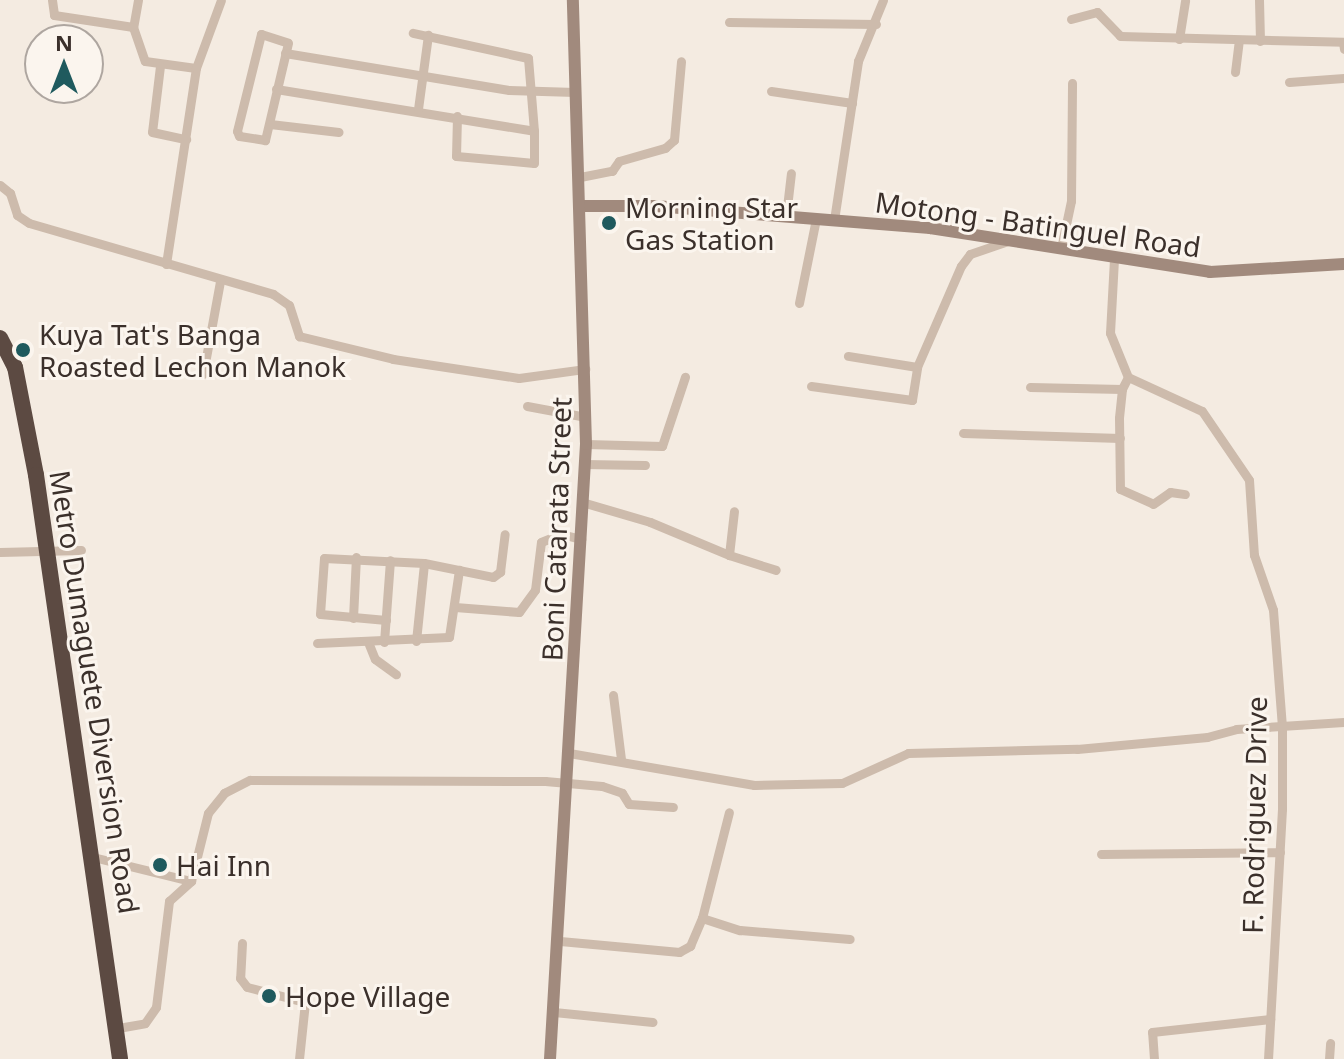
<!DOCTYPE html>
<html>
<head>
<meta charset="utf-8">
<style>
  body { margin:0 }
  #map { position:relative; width:1344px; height:1059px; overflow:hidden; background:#f4ebe1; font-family:"Noto Sans",sans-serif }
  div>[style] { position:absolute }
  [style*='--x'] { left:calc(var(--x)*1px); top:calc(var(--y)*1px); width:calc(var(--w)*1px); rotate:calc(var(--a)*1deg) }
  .street>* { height:9px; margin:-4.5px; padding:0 4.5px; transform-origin:4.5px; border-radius:4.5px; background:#cdbbac }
  .secondary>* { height:12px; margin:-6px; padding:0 6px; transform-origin:6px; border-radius:6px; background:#a18a7d }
  .highway>* { height:16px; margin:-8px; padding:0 8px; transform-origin:8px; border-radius:8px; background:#5c4a42 }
  .dots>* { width:22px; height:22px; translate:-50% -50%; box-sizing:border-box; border:4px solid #fbf5ee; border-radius:50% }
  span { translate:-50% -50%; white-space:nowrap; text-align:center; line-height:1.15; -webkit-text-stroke:6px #fbf5ee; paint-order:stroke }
  .poi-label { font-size:28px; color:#3b302b }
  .left { translate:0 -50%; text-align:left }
  .street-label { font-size:28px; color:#3b302b }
  .north { position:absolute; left:24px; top:24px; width:80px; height:80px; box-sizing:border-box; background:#fbf5ee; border:2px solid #aea6a0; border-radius:50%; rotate:0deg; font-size:22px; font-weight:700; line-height:32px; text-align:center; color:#3b302b }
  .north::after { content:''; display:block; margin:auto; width:28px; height:36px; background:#1f5a5e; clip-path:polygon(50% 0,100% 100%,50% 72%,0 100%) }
</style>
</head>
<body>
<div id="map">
  <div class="street">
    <i style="--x:52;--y:0;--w:15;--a:82"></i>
    <i style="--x:54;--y:15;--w:80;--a:8.6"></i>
    <i style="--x:138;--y:0;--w:27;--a:100"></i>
    <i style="--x:133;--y:27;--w:36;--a:71"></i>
    <i style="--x:145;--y:61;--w:51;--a:7.8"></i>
    <i style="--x:1259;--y:0;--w:41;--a:88.6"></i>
    <i style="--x:1071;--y:19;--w:27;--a:-15"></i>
    <i style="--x:1097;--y:12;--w:33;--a:46"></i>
    <i style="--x:1120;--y:36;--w:223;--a:1.5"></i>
    <i style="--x:1343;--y:42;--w:7;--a:82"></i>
    <i style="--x:729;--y:22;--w:147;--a:0.8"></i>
    <i style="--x:261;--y:34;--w:28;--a:18"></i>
    <i style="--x:288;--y:43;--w:100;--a:103.3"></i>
    <i style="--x:265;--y:140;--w:26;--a:-171"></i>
    <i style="--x:239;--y:136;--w:5;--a:-112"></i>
    <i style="--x:237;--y:131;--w:100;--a:-76.1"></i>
    <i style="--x:1179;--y:39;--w:39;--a:-81"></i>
    <i style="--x:285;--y:53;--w:227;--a:9.4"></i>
    <i style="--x:509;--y:90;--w:66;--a:1.7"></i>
    <i style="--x:160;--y:66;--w:66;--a:96.9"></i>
    <i style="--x:152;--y:132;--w:35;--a:12"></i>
    <i style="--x:1235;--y:72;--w:31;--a:-83"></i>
    <i style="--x:1289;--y:82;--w:55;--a:-4.2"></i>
    <i style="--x:276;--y:89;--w:261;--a:9.2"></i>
    <i style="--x:534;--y:131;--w:73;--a:-94.7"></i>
    <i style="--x:528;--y:58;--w:118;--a:-167.7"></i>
    <i style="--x:771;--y:91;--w:82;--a:8.4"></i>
    <i style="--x:418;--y:109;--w:75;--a:-82.3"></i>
    <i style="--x:457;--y:116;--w:40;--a:91.4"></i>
    <i style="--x:456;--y:156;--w:78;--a:5.1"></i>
    <i style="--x:534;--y:163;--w:32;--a:-90"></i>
    <i style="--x:270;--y:124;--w:69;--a:6.6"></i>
    <i style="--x:580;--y:177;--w:33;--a:-11"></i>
    <i style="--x:612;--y:171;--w:12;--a:-55"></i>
    <i style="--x:619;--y:161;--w:48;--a:-15.8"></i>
    <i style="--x:665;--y:148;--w:12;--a:-42"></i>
    <i style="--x:674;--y:140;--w:79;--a:-84.9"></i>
    <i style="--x:0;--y:185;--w:13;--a:39"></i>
    <i style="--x:10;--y:193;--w:23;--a:72"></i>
    <i style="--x:17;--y:215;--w:14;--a:34"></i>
    <i style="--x:29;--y:223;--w:254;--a:16.2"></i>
    <i style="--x:273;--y:294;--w:19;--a:35"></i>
    <i style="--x:289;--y:305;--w:33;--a:72"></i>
    <i style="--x:299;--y:336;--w:97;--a:13.7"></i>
    <i style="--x:393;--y:359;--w:127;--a:8.6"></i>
    <i style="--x:519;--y:378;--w:67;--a:-7.8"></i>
    <i style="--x:786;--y:216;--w:43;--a:-83.4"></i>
    <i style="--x:834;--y:220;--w:161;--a:-81.4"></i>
    <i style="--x:858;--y:61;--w:66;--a:-67.7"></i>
    <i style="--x:1061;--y:248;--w:48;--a:-78"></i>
    <i style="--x:1071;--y:201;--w:118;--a:-89.5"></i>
    <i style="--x:1114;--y:259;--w:74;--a:93.1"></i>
    <i style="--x:1110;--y:333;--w:48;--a:67.8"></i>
    <i style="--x:1128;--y:377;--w:81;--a:24.7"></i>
    <i style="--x:1202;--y:411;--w:83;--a:55.7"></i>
    <i style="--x:1249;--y:480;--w:75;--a:86.2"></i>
    <i style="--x:1254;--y:555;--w:58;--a:70.9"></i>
    <i style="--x:1273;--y:610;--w:117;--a:85.6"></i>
    <i style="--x:1282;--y:727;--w:82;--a:90"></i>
    <i style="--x:1282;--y:809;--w:250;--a:93.2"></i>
    <i style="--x:166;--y:264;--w:198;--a:-81.3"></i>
    <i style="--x:196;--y:68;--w:72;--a:-69.8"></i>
    <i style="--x:799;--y:303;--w:86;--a:-78.6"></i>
    <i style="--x:917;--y:367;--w:110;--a:-66.5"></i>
    <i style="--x:961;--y:266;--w:15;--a:-53"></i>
    <i style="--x:970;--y:254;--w:40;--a:-18.9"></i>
    <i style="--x:203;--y:374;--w:95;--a:-79.6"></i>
    <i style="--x:1128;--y:377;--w:13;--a:117"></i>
    <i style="--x:1122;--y:389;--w:29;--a:96"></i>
    <i style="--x:1119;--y:418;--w:71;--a:89.2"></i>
    <i style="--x:1120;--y:489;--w:36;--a:24"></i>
    <i style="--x:1153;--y:504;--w:21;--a:-35"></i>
    <i style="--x:1170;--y:492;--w:15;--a:8"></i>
    <i style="--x:811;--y:386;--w:102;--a:7.9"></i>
    <i style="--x:912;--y:400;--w:33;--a:-81"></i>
    <i style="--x:917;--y:367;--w:70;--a:-170.9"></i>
    <i style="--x:1030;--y:387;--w:92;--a:1.2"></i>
    <i style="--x:527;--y:406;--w:60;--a:10.6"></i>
    <i style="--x:963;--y:433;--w:157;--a:1.8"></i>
    <i style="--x:586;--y:444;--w:76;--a:1.5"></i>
    <i style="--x:662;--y:446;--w:73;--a:-71.6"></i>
    <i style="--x:583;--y:464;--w:62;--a:0.9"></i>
    <i style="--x:582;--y:502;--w:71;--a:16.4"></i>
    <i style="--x:650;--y:522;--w:86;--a:22.7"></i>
    <i style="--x:729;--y:555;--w:44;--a:-83.5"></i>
    <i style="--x:0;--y:552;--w:81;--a:-1.4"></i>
    <i style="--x:729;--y:555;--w:49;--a:17.7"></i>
    <i style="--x:455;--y:607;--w:64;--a:4.5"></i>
    <i style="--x:519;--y:612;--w:27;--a:-54"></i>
    <i style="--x:535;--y:590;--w:48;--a:-82.9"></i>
    <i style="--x:541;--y:542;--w:22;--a:-22"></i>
    <i style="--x:561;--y:534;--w:21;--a:14"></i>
    <i style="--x:353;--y:618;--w:61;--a:-87.2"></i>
    <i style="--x:386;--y:620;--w:66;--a:-174.8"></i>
    <i style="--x:320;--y:614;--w:56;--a:-85.9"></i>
    <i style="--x:324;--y:558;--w:100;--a:2.9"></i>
    <i style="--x:424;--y:563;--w:70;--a:11.5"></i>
    <i style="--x:493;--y:577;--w:9;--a:-36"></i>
    <i style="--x:500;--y:572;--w:38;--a:-83"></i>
    <i style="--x:416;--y:641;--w:78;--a:-84.1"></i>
    <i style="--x:368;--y:642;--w:18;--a:68"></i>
    <i style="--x:375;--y:659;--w:26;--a:36"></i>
    <i style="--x:384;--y:642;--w:82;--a:-85.8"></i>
    <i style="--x:317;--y:643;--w:132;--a:-2.6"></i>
    <i style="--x:449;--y:637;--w:68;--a:-81.5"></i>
    <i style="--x:613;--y:695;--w:64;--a:82.9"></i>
    <i style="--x:569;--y:753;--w:188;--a:9.8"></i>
    <i style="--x:754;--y:785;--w:88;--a:-1.3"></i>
    <i style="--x:842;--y:783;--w:72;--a:-24.4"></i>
    <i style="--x:908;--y:753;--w:169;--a:-1.4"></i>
    <i style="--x:1077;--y:749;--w:131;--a:-5.3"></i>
    <i style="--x:1207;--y:737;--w:30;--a:-15"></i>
    <i style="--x:1236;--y:729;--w:108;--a:-3.7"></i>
    <i style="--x:1101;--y:854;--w:179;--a:-0.6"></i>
    <i style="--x:93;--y:857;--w:101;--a:13.8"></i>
    <i style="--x:702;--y:918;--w:109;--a:-75.7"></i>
    <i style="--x:560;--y:941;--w:120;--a:5.3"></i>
    <i style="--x:679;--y:952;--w:13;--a:-29"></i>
    <i style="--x:690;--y:946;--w:30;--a:-67"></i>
    <i style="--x:702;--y:918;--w:40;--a:18"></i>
    <i style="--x:740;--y:930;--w:110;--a:4.7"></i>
    <i style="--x:242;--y:943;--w:35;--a:93"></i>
    <i style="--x:240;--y:978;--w:11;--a:52"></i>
    <i style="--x:247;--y:987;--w:60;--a:14.5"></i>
    <i style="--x:305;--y:1002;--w:57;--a:96"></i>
    <i style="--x:554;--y:1012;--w:99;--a:5.8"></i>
    <i style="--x:118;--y:1028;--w:27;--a:-10"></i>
    <i style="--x:145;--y:1023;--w:19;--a:-55"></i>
    <i style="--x:156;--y:1007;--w:107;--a:-83"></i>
    <i style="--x:169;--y:901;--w:30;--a:-42"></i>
    <i style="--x:191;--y:881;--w:70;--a:-76"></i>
    <i style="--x:208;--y:813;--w:26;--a:-51"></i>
    <i style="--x:224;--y:793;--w:29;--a:-27"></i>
    <i style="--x:250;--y:780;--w:295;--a:0.2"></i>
    <i style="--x:545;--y:781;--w:57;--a:5"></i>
    <i style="--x:602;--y:786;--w:21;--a:19"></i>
    <i style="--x:622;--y:793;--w:13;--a:58"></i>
    <i style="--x:629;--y:804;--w:44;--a:3.9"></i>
    <i style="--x:1154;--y:1059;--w:27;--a:-94"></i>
    <i style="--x:1152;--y:1032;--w:119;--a:-6.3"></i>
    <i style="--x:1329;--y:1059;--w:16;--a:-86"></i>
  </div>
  <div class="secondary">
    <i style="--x:582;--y:206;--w:73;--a:0"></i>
    <i style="--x:655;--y:206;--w:276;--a:4.6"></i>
    <i style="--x:930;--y:228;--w:283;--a:8.9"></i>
    <i style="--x:1210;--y:272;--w:134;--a:-3.4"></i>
    <i style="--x:550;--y:1059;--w:616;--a:-86.65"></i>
    <i style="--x:586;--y:444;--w:444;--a:-91.7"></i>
  </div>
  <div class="highway">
    <i style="--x:0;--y:338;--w:33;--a:63"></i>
    <i style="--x:15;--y:367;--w:110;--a:79"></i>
    <i style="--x:36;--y:475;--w:590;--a:81.81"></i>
  </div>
  <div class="dots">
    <i style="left:609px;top:223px;background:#1f5a5e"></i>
    <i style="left:23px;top:350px;background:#1f5a5e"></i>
    <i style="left:160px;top:865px;background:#1f5a5e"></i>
    <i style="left:269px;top:996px;background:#1f5a5e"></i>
  </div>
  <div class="poi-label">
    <span class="left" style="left:625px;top:223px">Morning Star<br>Gas Station</span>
    <span class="left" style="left:39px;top:350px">Kuya Tat's Banga<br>Roasted Lechon Manok</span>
    <span class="left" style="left:176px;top:865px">Hai Inn</span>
    <span class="left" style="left:285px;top:996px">Hope Village</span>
  </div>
  <div class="street-label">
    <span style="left:1038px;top:224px;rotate:8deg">Motong - Batinguel Road</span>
    <span style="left:556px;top:529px;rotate:-88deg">Boni Catarata Street</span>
    <span style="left:95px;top:692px;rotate:81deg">Metro Dumaguete Diversion Road</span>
    <span style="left:1254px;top:815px;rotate:-89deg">F. Rodriguez Drive</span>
  </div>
  <div class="north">N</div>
</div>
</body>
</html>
